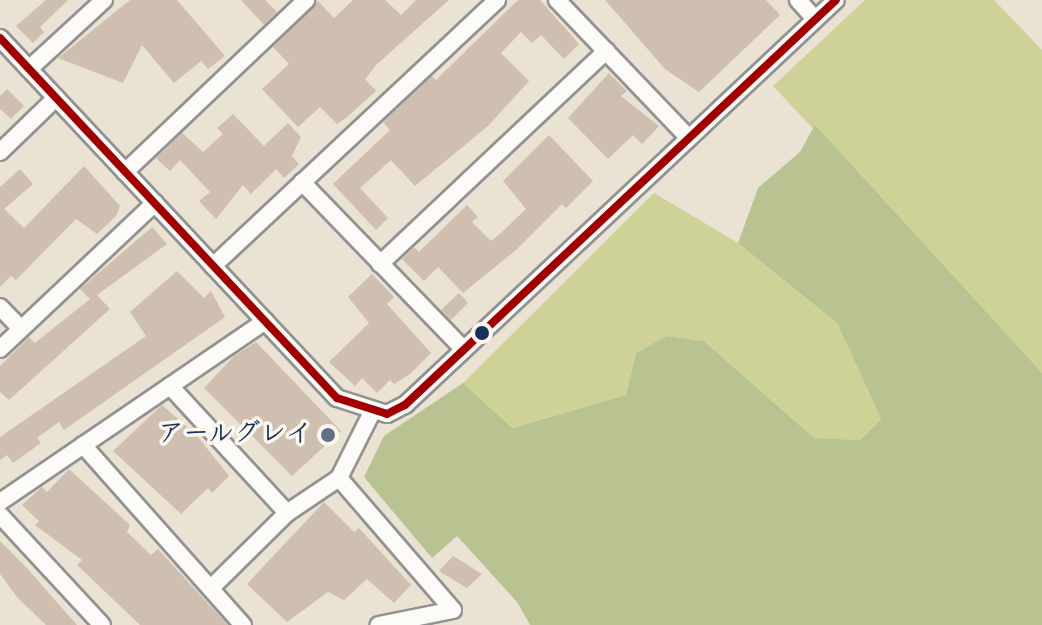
<!DOCTYPE html>
<html>
<head>
<meta charset="utf-8">
<style>
  body { margin:0 }
  #map { position:relative; width:1042px; height:625px; overflow:hidden; background:#eae2d3; font-family:Mynerve,"Klee One",sans-serif }
  div>[style] { position:absolute }
  [style*='--x'] { left:calc(var(--x)*1px); top:calc(var(--y)*1px); width:calc(var(--w)*1px); rotate:calc(var(--a)*1deg) }
  .green>* { inset:0; background:#ced297 }
  .forest>* { inset:0; background:#b9c391 }
  .building>* { inset:0; background:#cebfb1 }
  .roads { filter:drop-shadow(2px 0 #939292) drop-shadow(-2px 0 #939292) drop-shadow(0 2px #939292) drop-shadow(0 -2px #939292) }
  .street>* { height:16px; margin:-8px; padding:0 8px; transform-origin:8px; border-radius:8px; background:#fcfbf8 }
  .bus-1>* { height:8px; margin:-4px; padding:0 4px; transform-origin:4px; border-radius:4px; background:#a00000 }
  .dots>* { width:22px; height:22px; translate:-50% -50%; box-sizing:border-box; border:4px solid #fbf7ec; border-radius:50% }
  span { translate:-50% -50%; white-space:nowrap; text-align:center; line-height:1.15; -webkit-text-stroke:7px #fbf7ec; paint-order:stroke }
  .poi-label { font-size:26px; color:#1b2f5e; font-weight:700 }
  .right { translate:-100% -50%; text-align:right }
</style>
</head>
<body>
<div id="map">
  <div class="green">
    <i style="clip-path:polygon(865px 0,994px 0,1042px 50px,1042px 373px,773px 86px)"></i>
    <i style="clip-path:polygon(654px 193px,738px 243px,837px 323px,881px 419px,860px 440px,814px 438px,704px 341px,667px 336px,636px 353px,626px 395px,511px 428px,463px 383px)"></i>
  </div>
  <div class="forest">
    <i style="clip-path:polygon(815px 125px,1042px 373px,1042px 625px,530px 625px,517px 602px,457px 536px,432px 558px,364px 477px,384px 436px,463px 383px,512px 428px,626px 395px,636px 353px,667px 336px,704px 341px,814px 438px,860px 440px,881px 419px,837px 323px,738px 243px,758px 188px,800px 152px)"></i>
  </div>
  <div class="building">
    <i style="clip-path:polygon(46px 0,68px 0,40px 27px,44px 32px,33px 43px,16px 26px)"></i>
    <i style="clip-path:polygon(130px 0,177px 0,225px 56px,208px 69px,201px 61px,174px 83px,142px 45px,123px 83px,58px 58px)"></i>
    <i style="clip-path:polygon(241px 0,265px 0,277px 12px,264px 25px)"></i>
    <i style="clip-path:polygon(353px 0,385px 0,401px 15px,416px 0,449px 0,377px 64px,365px 79px,376px 91px,346px 118px,337px 124px,320px 107px,298px 127px,262px 89px,289px 64px,273px 47px,318px 1px,334px 18px)"></i>
    <i style="clip-path:polygon(518px 0,540px 0,579px 44px,564px 59px,541px 35px,532px 43px,521px 32px,501px 53px,529px 81px,488px 126px,415px 186px,391px 160px,360px 188px,388px 218px,376px 230px,333px 184px,390px 130px,383px 122px,432px 76px,436px 80px)"></i>
    <i style="clip-path:polygon(605px 0,766px 0,780px 15px,699px 92px,665px 69px)"></i>
    <i style="clip-path:polygon(609px 73px,627px 91px,621px 96px,659px 126px,642px 144px,633px 135px,608px 159px,568px 118px)"></i>
    <i style="clip-path:polygon(7px 89px,24px 106px,11px 119px,0 109px,0 96px)"></i>
    <i style="clip-path:polygon(233px 114px,264px 146px,288px 123px,301px 137px,292px 156px,299px 164px,284px 178px,276px 169px,251px 194px,243px 185px,216px 219px,199px 201px,210px 192px,180px 160px,170px 171px,156px 158px,182px 133px,203px 152px,223px 134px,217px 128px)"></i>
    <i style="clip-path:polygon(549px 135px,593px 181px,566px 208px,562px 204px,516px 250px,463px 293px,438px 267px,424px 281px,402px 259px,414px 247px,419px 252px,467px 205px,478px 217px,472px 222px,491px 241px,501px 233px,526px 209px,503px 181px)"></i>
    <i style="clip-path:polygon(84px 166px,120px 206px,116px 216px,97px 234px,76px 219px,16px 280px,11px 276px,0 287px,0 187px,20px 169px,33px 184px,4px 209px,24px 228px)"></i>
    <i style="clip-path:polygon(152px 227px,167px 244px,97px 295px,110px 309px,9px 400px,0 392px,0 366px,29px 337px,35px 343px,90px 299px,80px 289px)"></i>
    <i style="clip-path:polygon(177px 271px,204px 298px,211px 291px,225px 317px,64px 430px,59px 422px,37px 438px,41px 443px,13px 463px,7px 455px,0 460px,0 437px,146px 336px,130px 312px)"></i>
    <i style="clip-path:polygon(372px 274px,394px 297px,387px 304px,431px 353px,410px 374px,394px 384px,390px 380px,377px 393px,362px 378px,355px 386px,329px 362px,369px 323px,348px 297px)"></i>
    <i style="clip-path:polygon(459px 293px,468px 303px,451px 320px,441px 310px)"></i>
    <i style="clip-path:polygon(256px 342px,341px 431px,292px 476px,204px 388px,234px 356px)"></i>
    <i style="clip-path:polygon(162px 405px,198px 437px,229px 476px,212px 493px,208px 488px,181px 514px,113px 451px)"></i>
    <i style="clip-path:polygon(69px 469px,130px 525px,127px 532px,151px 555px,158px 549px,228px 625px,140px 625px,77px 565px,82px 560px,35px 525px,39px 521px,22px 505px,42px 487px,47px 492px)"></i>
    <i style="clip-path:polygon(324px 502px,354px 532px,359px 528px,411px 585px,394px 603px,367px 579px,344px 600px,328px 592px,287px 622px,247px 584px)"></i>
    <i style="clip-path:polygon(0 541px,26px 567px,77px 625px,46px 625px,18px 598px,0 574px)"></i>
    <i style="clip-path:polygon(453px 556px,482px 574px,467px 588px,439px 571px)"></i>
  </div>
  <div class="roads">
    <div class="street">
      <i style="--x:557;--y:0;--w:191;--a:46.3"></i>
      <i style="--x:798;--y:0;--w:25;--a:48"></i>
      <i style="--x:0;--y:38;--w:493;--a:46.9"></i>
      <i style="--x:337;--y:398;--w:52;--a:17.7"></i>
      <i style="--x:387;--y:414;--w:20;--a:-27"></i>
      <i style="--x:405;--y:405;--w:591;--a:-43.22"></i>
      <i style="--x:29;--y:69;--w:102;--a:-42.6"></i>
      <i style="--x:0;--y:152;--w:78;--a:-44"></i>
      <i style="--x:125;--y:172;--w:250;--a:-43.5"></i>
      <i style="--x:302;--y:182;--w:233;--a:46"></i>
      <i style="--x:380;--y:264;--w:311;--a:-43.3"></i>
      <i style="--x:213;--y:266;--w:389;--a:-43.1"></i>
      <i style="--x:0;--y:307;--w:30;--a:46"></i>
      <i style="--x:0;--y:349;--w:213;--a:-43.3"></i>
      <i style="--x:170;--y:386;--w:173;--a:47.3"></i>
      <i style="--x:83;--y:445;--w:241;--a:48.4"></i>
      <i style="--x:339;--y:478;--w:174;--a:49.2"></i>
      <i style="--x:453;--y:610;--w:76;--a:168.5"></i>
      <i style="--x:0;--y:502;--w:321;--a:-34.3"></i>
      <i style="--x:0;--y:515;--w:150;--a:47.2"></i>
      <i style="--x:211;--y:588;--w:107;--a:-44.6"></i>
      <i style="--x:287;--y:513;--w:63;--a:-33.9"></i>
      <i style="--x:339;--y:478;--w:74;--a:-63.4"></i>
    </div>
  </div>
  <div class="bus-1">
    <i style="--x:0;--y:38;--w:493;--a:46.9"></i>
    <i style="--x:337;--y:398;--w:52;--a:17.7"></i>
    <i style="--x:387;--y:414;--w:20;--a:-27"></i>
    <i style="--x:405;--y:405;--w:591;--a:-43.22"></i>
  </div>
  <div class="dots">
    <i style="left:482px;top:333px;background:#1b2f5e"></i>
    <i style="left:328px;top:435px;background:#636e87"></i>
  </div>
  <div class="poi-label">
    <span class="right" style="left:312px;top:435px">アールグレイ</span>
  </div>
</div>
</body>
</html>
